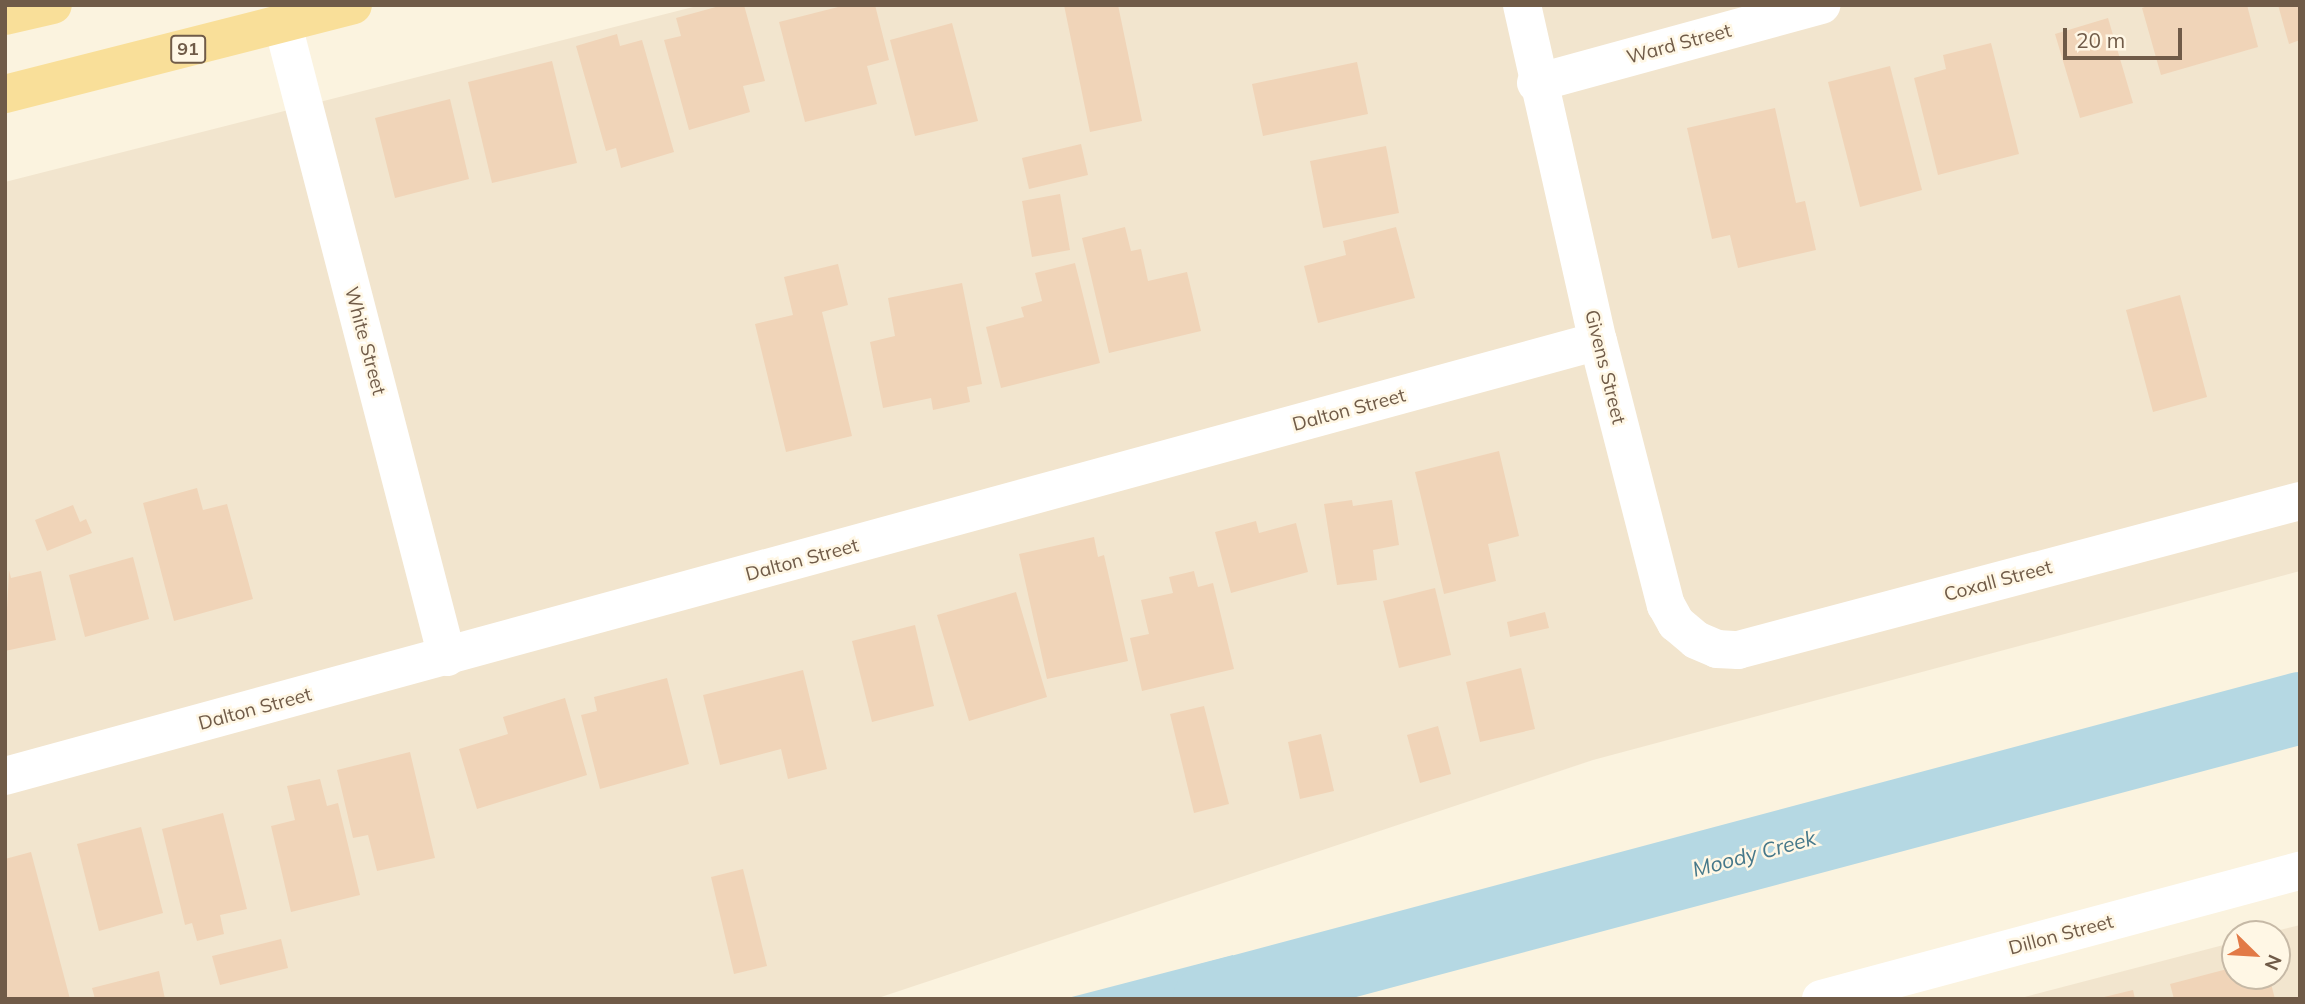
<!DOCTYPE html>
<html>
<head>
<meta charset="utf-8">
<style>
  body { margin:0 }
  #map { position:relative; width:2305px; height:1004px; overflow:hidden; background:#fbf3df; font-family:Mulish,sans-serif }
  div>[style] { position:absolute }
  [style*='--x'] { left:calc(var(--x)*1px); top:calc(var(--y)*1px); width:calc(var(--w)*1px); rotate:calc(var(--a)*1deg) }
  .residential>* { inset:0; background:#f2e5ce }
  .water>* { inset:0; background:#b5d8e3 }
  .river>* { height:72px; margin:-36px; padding:0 36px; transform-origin:36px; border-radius:36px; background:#b5d8e3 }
  .building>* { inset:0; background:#f0d4b8 }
  .minor>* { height:38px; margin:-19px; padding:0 19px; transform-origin:19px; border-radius:19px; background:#fff }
  .primary>* { height:38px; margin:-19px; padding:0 19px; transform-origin:19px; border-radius:19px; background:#f9df99 }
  span { translate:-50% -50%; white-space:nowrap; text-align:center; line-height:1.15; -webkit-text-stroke:5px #fff7e5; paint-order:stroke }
  .shield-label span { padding:2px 5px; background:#fff7e5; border:2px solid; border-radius:5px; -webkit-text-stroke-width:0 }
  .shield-label { font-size:18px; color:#705b48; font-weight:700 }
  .street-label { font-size:19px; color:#705b48 }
  .water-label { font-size:21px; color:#46788a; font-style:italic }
  .frame { position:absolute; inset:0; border:7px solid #705b48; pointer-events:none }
  .north { position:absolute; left:2221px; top:920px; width:70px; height:70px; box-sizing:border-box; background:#fff7e5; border:2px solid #c6b9a6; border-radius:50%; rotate:114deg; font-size:19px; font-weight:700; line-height:28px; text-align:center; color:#705b48 }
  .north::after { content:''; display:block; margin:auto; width:24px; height:32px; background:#e27a47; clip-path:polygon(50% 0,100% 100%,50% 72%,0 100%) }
  .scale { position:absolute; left:2063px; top:28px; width:119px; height:32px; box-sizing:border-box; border:4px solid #705b48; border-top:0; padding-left:9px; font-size:21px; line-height:24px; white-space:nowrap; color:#705b48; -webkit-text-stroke:5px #fff7e5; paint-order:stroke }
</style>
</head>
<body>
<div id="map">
  <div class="residential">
    <i style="clip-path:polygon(701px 5px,2300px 5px,2300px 571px,1593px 760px,875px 999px,5px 999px,5px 182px)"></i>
    <i style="clip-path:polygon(2300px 925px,2300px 999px,2017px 999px,2235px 942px,2235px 976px,2277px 976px,2277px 934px,2264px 934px)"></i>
  </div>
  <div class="water">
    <i style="clip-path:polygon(1233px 955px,1242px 999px,1064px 999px)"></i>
  </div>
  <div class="river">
    <i style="--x:1209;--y:999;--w:1129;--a:-14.93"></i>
  </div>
  <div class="building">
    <i style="clip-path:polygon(723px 5px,744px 5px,765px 81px,743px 86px,750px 112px,689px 130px,664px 40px,681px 36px,676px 18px)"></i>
    <i style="clip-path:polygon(846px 5px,875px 5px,889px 60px,867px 66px,877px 104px,805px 122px,779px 22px)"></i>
    <i style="clip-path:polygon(1064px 5px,1118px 5px,1142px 121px,1090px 132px)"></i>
    <i style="clip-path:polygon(2150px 5px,2247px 5px,2258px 47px,2161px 75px,2142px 8px)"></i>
    <i style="clip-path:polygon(2278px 5px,2300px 5px,2300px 40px,2289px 44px)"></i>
    <i style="clip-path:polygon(2108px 18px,2133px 103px,2080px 118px,2055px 34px)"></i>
    <i style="clip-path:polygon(952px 23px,978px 121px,915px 136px,890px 40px)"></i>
    <i style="clip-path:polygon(617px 34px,620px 46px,642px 40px,674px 152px,621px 168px,616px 148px,606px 151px,576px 46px)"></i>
    <i style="clip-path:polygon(1991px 43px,2019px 154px,1938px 175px,1914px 78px,1946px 69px,1943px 55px)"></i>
    <i style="clip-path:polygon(552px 61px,577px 163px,492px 183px,468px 82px)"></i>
    <i style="clip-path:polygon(1357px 62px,1368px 114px,1263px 136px,1252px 84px)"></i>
    <i style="clip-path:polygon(1890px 66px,1922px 190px,1860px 207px,1828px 82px)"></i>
    <i style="clip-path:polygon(450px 99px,469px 179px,395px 198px,375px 118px)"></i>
    <i style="clip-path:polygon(1775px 108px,1796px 203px,1805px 201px,1816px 250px,1738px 268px,1730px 235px,1712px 239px,1687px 128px)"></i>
    <i style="clip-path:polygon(1081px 144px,1088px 175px,1029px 189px,1022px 158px)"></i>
    <i style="clip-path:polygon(1386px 146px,1399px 213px,1323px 228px,1310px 161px)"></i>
    <i style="clip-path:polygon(1060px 194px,1070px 250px,1032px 257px,1022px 201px)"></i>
    <i style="clip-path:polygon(1125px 227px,1131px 251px,1141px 249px,1148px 281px,1187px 272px,1201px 331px,1109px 353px,1082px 238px)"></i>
    <i style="clip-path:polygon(1396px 227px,1415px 298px,1318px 323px,1304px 266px,1346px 255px,1343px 241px)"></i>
    <i style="clip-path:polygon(1075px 263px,1100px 363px,1001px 388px,986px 327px,1024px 317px,1021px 307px,1042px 301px,1035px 273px)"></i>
    <i style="clip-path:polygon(838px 264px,848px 305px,822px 312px,852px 436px,786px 452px,755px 324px,793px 315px,784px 277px)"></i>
    <i style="clip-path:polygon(962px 283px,982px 384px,967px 387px,970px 402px,933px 410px,931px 398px,883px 408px,870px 342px,895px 336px,888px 298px)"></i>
    <i style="clip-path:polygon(2180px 295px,2207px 397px,2153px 412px,2126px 310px)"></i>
    <i style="clip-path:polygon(1499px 451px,1519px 536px,1488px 544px,1496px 581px,1444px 594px,1415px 472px)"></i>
    <i style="clip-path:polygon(197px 488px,203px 510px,227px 504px,253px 599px,174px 621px,143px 503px)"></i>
    <i style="clip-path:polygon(1352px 500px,1353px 506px,1392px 500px,1399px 545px,1373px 550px,1377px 580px,1337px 585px,1324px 504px)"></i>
    <i style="clip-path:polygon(73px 505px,80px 522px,86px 519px,92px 533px,47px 551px,35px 520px)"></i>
    <i style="clip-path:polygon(1256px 521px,1259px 533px,1296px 523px,1308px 572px,1231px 593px,1215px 532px)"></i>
    <i style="clip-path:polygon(1094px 537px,1098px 557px,1104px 555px,1128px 661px,1047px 679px,1019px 554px)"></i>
    <i style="clip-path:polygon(133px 557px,149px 619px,85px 637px,69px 575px)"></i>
    <i style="clip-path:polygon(9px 570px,11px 578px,41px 571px,56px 640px,5px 651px)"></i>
    <i style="clip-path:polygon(1194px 571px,1198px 587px,1213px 583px,1234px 669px,1142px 691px,1130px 638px,1149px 634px,1141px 600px,1173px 593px,1169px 577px)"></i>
    <i style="clip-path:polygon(1435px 588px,1451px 655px,1399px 668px,1383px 601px)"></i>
    <i style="clip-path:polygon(1016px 592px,1047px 697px,969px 721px,937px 615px)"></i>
    <i style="clip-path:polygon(1545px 612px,1549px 628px,1510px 637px,1507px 622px)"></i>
    <i style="clip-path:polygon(915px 625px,934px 706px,872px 722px,852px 641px)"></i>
    <i style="clip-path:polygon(1521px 668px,1535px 729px,1480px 742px,1466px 682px)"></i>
    <i style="clip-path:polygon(803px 670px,827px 769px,788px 779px,781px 749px,720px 765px,703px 695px)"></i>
    <i style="clip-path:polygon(667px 678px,689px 764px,600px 789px,581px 715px,597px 711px,594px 697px)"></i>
    <i style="clip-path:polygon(565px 698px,587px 775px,477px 809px,459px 749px,508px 734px,503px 717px)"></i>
    <i style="clip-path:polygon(1204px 706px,1229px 804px,1194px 813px,1170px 714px)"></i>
    <i style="clip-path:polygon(1438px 726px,1451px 774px,1420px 783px,1407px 735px)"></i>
    <i style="clip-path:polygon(1321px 734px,1334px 791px,1300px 799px,1288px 742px)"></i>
    <i style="clip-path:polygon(410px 752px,435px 858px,377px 871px,368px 835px,353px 838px,337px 770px)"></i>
    <i style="clip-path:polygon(320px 779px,327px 806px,338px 803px,360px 895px,291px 912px,271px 826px,295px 820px,287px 786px)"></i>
    <i style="clip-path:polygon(223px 813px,247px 909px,220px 915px,224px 934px,197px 941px,192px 923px,185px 925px,162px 829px)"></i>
    <i style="clip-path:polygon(141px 827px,163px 913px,99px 931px,77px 844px)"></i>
    <i style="clip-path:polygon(31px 852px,70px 999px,5px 999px,5px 859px)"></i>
    <i style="clip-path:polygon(743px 869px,767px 966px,734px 974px,711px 877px)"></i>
    <i style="clip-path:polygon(281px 939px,288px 968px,220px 985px,212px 956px)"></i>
    <i style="clip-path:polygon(2235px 967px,2235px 976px,2269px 976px,2275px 999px,2174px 999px,2170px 984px)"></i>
    <i style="clip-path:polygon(159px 971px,165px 999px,95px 999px,92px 988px)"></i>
    <i style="clip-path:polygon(2133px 990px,2135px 999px,2100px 999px,2100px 998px)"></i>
  </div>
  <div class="minor">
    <i style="--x:1522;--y:5;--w:344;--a:77.3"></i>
    <i style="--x:1598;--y:341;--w:273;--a:75.6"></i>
    <i style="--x:1666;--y:605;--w:21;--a:61"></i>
    <i style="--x:1676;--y:623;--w:26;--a:40"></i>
    <i style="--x:1696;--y:640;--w:23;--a:23"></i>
    <i style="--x:1717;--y:649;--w:21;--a:3"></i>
    <i style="--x:1738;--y:650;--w:581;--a:-14.85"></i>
    <i style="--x:283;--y:25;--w:653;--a:75.45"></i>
    <i style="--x:1536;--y:83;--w:296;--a:-15.3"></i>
    <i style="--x:5;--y:776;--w:1651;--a:-15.27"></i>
    <i style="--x:1821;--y:999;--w:496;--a:-15"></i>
  </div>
  <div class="primary">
    <i style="--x:5;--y:16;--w:49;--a:-12.9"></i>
    <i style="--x:5;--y:94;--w:359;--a:-14.3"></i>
  </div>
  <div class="shield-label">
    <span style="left:188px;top:49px">91</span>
  </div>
  <div class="street-label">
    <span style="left:1679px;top:44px;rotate:-15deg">Ward Street</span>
    <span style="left:365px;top:341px;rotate:75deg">White Street</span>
    <span style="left:1605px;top:367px;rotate:76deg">Givens Street</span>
    <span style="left:1349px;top:410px;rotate:-15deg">Dalton Street</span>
    <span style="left:802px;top:560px;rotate:-15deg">Dalton Street</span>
    <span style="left:1998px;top:581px;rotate:-15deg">Coxall Street</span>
    <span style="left:255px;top:709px;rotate:-15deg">Dalton Street</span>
    <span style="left:2061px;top:935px;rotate:-15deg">Dillon Street</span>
  </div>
  <div class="water-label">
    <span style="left:1754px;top:853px;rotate:-15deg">Moody Creek</span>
  </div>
  <div class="frame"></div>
  <div class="north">N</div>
  <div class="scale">20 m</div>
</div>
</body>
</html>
